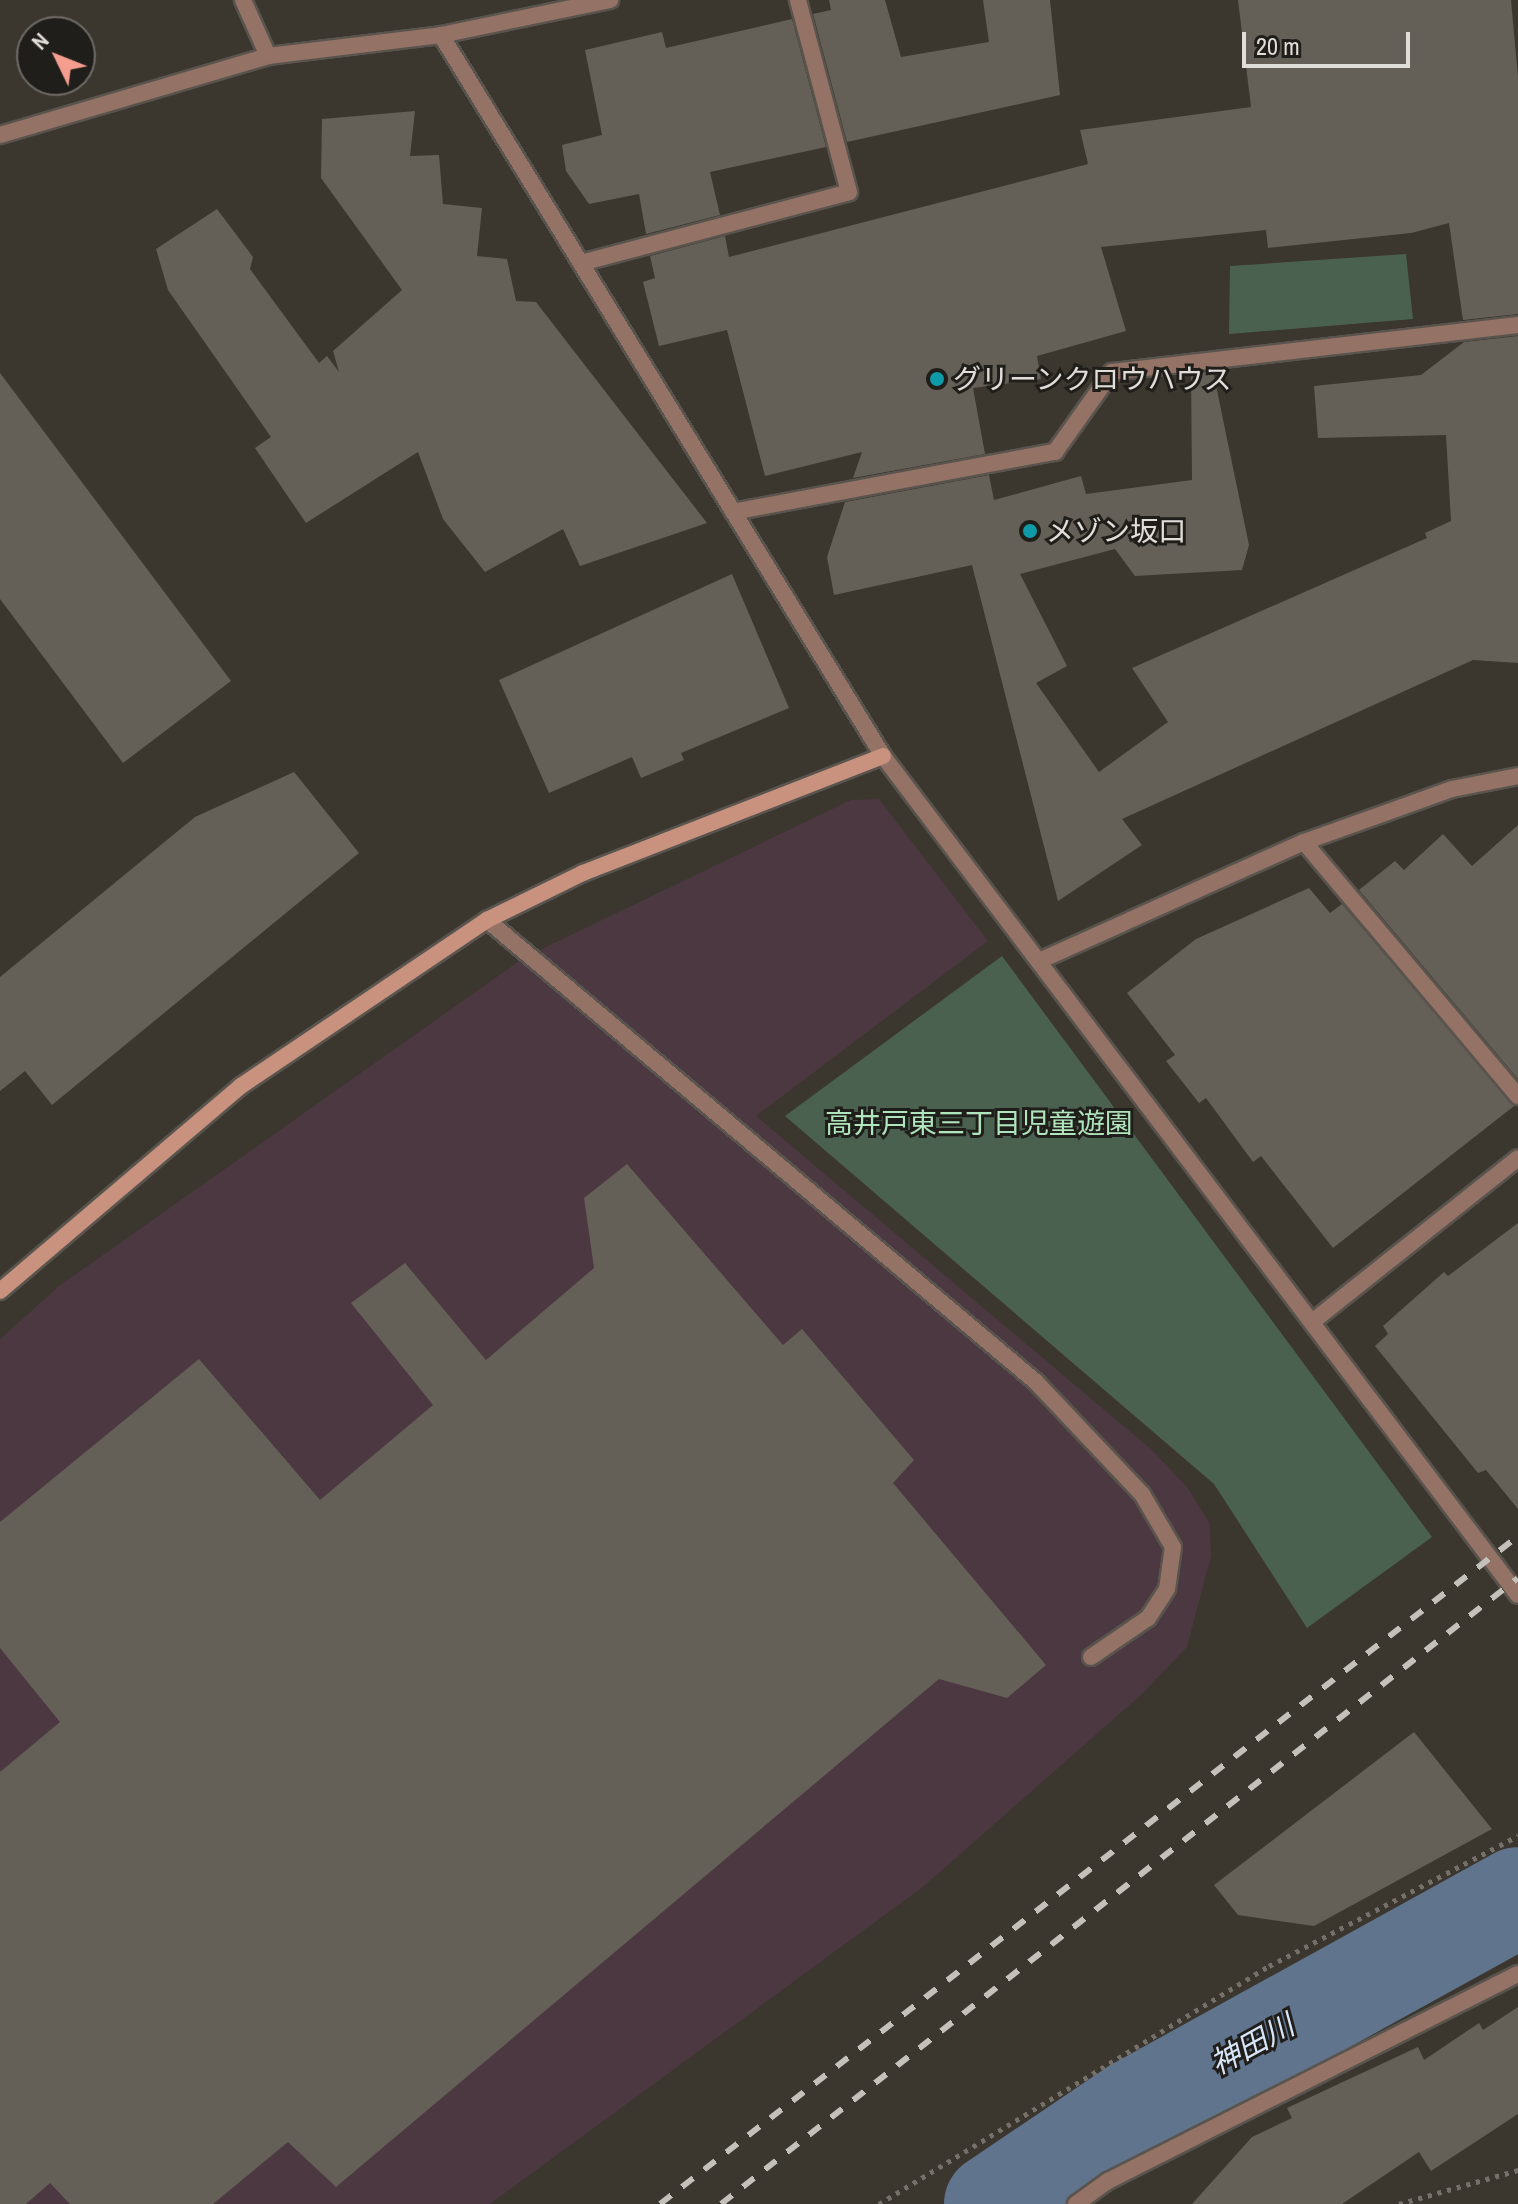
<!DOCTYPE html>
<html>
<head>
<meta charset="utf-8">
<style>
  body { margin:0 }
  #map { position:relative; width:1518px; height:2204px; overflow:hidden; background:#3b362e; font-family:"Archivo Narrow","Noto Sans JP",sans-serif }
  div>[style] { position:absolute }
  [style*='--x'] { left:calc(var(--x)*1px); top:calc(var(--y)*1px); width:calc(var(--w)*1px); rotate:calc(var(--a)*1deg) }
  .industrial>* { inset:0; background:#4b3841 }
  .green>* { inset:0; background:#4a6150 }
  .river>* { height:100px; margin:-50px; padding:0 50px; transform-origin:50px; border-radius:50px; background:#60748d }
  .building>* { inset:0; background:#656057 }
  .path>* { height:5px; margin-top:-2.5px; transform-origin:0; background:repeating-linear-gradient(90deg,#757069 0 4px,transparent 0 10px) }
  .roads { filter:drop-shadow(2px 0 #59544d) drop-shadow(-2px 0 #59544d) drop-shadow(0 2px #59544d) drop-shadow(0 -2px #59544d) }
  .lane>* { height:16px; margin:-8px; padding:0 8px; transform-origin:8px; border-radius:8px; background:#947265 }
  .street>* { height:16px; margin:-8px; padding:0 8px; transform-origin:8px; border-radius:8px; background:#947265 }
  .secondary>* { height:16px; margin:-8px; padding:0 8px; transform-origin:8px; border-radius:8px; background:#c8927e }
  .rail>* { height:6px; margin-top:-3px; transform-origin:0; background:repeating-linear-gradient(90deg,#c4c0ba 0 14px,transparent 0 28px) }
  .dots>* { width:22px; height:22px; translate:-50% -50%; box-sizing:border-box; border:4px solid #201e1a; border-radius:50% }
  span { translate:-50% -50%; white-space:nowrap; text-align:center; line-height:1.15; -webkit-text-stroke:6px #201e1a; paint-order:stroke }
  .poi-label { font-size:28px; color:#e1ddd8 }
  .left { translate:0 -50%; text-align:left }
  .park-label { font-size:28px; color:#afe4bd }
  .water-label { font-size:30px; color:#d6e5f7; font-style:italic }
  .north { position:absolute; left:16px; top:16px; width:80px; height:80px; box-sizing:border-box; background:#201e1a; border:2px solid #6d6a66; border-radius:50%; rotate:313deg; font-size:22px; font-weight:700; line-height:32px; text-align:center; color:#e1ddd8 }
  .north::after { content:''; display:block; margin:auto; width:28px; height:36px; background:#f59d8f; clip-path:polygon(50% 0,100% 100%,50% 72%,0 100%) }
  .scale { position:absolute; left:1242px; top:32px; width:168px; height:36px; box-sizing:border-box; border:4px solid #e1ddd8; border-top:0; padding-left:10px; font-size:24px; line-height:28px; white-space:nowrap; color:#e1ddd8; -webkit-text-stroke:6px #201e1a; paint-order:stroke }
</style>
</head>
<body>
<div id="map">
  <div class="industrial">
    <i style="clip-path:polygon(879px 799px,988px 941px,756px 1116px,1152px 1450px,1188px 1488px,1210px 1524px,1211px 1556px,1187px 1647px,1142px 1694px,923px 1887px,490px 2204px,0 2204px,0 1339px,59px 1286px,525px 957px,851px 800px)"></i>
  </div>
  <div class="green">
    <i style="clip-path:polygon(1406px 254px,1413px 319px,1229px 334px,1230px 266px)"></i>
    <i style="clip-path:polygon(1002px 956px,1432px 1537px,1307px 1628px,1214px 1484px,785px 1116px)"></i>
  </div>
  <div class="river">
    <i style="--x:994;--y:2204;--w:171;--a:-34.1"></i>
    <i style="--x:1136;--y:2108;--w:436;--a:-28.9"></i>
  </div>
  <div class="building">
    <i style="clip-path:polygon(829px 0,885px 0,901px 57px,989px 42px,983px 0,1050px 0,1060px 95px,847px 142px,813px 14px,831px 10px)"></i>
    <i style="clip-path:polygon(1238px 0,1511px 0,1518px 77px,1518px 314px,1463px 320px,1449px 223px,1411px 233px,1268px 248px,1266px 230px,1101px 247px,1126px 331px,1037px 356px,1041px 379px,973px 388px,985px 454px,853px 478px,862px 452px,765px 476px,727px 330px,659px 346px,643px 282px,655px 278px,650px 256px,725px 236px,729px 257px,1088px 164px,1080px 130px,1251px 107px)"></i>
    <i style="clip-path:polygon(792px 19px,826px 147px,710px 172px,720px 215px,646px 234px,639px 194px,589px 204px,566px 171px,562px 145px,602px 135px,585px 50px,662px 32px,666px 48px)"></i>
    <i style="clip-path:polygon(415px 111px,410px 156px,439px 155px,443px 204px,482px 208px,477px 256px,507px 259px,516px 301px,536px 302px,707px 523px,580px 566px,563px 529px,485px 572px,443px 519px,418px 452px,306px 523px,255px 448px,271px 437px,168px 290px,156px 249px,217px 209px,253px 257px,250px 269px,319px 363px,327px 356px,339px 372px,333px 351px,402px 290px,321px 178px,322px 119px)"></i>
    <i style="clip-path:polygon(1518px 336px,1518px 663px,1473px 660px,1122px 819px,1142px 845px,1058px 901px,972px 565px,834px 595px,827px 557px,845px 502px,989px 475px,994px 500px,1081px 476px,1086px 494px,1192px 480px,1191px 374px,1213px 371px,1249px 545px,1242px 570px,1135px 576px,1115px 549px,1020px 574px,1067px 666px,1036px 683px,1099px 772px,1168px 722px,1132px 668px,1427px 538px,1425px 533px,1451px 521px,1446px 435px,1318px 438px,1314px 386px,1421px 375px,1464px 342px)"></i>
    <i style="clip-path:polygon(0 373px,231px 681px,123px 763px,0 599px)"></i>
    <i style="clip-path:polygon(732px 574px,789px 708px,681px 753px,684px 760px,641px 778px,632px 757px,549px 793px,499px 680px)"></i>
    <i style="clip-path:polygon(294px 772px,359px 853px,52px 1105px,25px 1071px,0 1091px,0 977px,195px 817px)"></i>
    <i style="clip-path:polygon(1518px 825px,1518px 1079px,1359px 890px,1395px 861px,1404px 870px,1443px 834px,1472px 866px)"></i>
    <i style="clip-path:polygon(1309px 888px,1330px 913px,1342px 904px,1514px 1106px,1333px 1248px,1261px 1156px,1253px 1162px,1206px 1098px,1199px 1103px,1166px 1061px,1175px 1055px,1127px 993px,1196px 939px)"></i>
    <i style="clip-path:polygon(627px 1164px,783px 1345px,802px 1329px,914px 1460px,893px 1483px,1046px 1665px,1007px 1698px,939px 1679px,336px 2187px,288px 2142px,213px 2204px,70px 2204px,50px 2183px,26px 2204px,0 2204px,0 1772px,60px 1722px,0 1648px,0 1522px,199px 1359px,320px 1500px,433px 1405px,351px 1303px,405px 1263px,486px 1360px,594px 1268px,584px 1198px)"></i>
    <i style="clip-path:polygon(1518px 1223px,1518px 1509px,1486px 1470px,1478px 1473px,1375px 1346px,1388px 1334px,1383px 1326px,1444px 1272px,1448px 1276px)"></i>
    <i style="clip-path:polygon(1414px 1732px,1492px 1829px,1314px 1926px,1238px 1915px,1214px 1885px)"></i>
    <i style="clip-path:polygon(1518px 2007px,1518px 2114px,1431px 2171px,1419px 2152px,1342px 2204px,1192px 2204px,1252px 2137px,1292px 2118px,1287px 2108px,1418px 2047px,1424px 2060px,1479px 2023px,1483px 2030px)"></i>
  </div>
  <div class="path">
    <i style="--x:879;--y:2204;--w:457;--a:-31.4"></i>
    <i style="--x:1269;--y:1966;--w:281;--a:-27.6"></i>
    <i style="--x:1399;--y:2204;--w:124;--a:-15.9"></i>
  </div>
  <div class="roads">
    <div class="lane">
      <i style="--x:581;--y:263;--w:277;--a:-14.8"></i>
      <i style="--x:849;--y:192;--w:199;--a:-104.9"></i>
      <i style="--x:733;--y:512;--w:328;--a:-10.6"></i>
      <i style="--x:1055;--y:452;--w:98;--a:-54.5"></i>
      <i style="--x:1112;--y:372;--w:409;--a:-6.6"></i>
      <i style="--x:1304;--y:842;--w:332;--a:49.9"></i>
      <i style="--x:487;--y:920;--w:718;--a:40.08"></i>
      <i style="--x:1036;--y:1382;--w:154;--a:46.6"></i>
      <i style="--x:1142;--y:1494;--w:61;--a:59.7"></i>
      <i style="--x:1173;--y:1547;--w:42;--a:98.1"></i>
      <i style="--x:1167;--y:1589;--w:35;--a:123"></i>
      <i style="--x:1148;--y:1618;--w:69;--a:145.6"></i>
      <i style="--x:1312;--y:1322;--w:263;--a:-38.5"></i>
    </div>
    <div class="street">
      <i style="--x:243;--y:0;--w:61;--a:65.9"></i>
      <i style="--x:441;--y:35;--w:846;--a:58.49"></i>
      <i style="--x:883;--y:756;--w:1052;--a:52.88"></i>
      <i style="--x:0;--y:135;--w:279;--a:-16.4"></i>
      <i style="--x:268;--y:56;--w:174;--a:-6.9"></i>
      <i style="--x:441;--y:35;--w:173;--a:-11.7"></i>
      <i style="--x:1039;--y:961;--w:290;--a:-24.2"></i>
      <i style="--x:1304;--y:842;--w:157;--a:-19.7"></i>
      <i style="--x:1452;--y:789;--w:67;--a:-11.1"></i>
      <i style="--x:1076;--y:2204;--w:39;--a:-36"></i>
      <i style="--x:1108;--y:2181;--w:459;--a:-26.8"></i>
    </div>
    <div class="secondary">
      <i style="--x:0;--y:1291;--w:316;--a:-40.4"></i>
      <i style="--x:241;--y:1086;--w:297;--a:-34"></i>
      <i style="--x:487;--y:920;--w:107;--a:-26.1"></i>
      <i style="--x:583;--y:873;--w:322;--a:-21.3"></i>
    </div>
  </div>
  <div class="rail">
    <i style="--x:660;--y:2204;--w:1087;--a:-37.9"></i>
    <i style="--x:721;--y:2204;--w:1013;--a:-38.15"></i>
  </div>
  <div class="dots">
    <i style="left:937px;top:379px;background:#0f9aa8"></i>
    <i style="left:1030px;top:531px;background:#0f9aa8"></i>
  </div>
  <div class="poi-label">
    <span class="left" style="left:953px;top:379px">グリーンクロウハウス</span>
    <span class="left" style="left:1046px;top:531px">メゾン坂口</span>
  </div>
  <div class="park-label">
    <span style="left:979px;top:1123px">高井戸東三丁目児童遊園</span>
  </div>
  <div class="water-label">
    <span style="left:1252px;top:2044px;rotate:-29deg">神田川</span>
  </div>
  <div class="north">N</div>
  <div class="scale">20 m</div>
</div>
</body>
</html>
